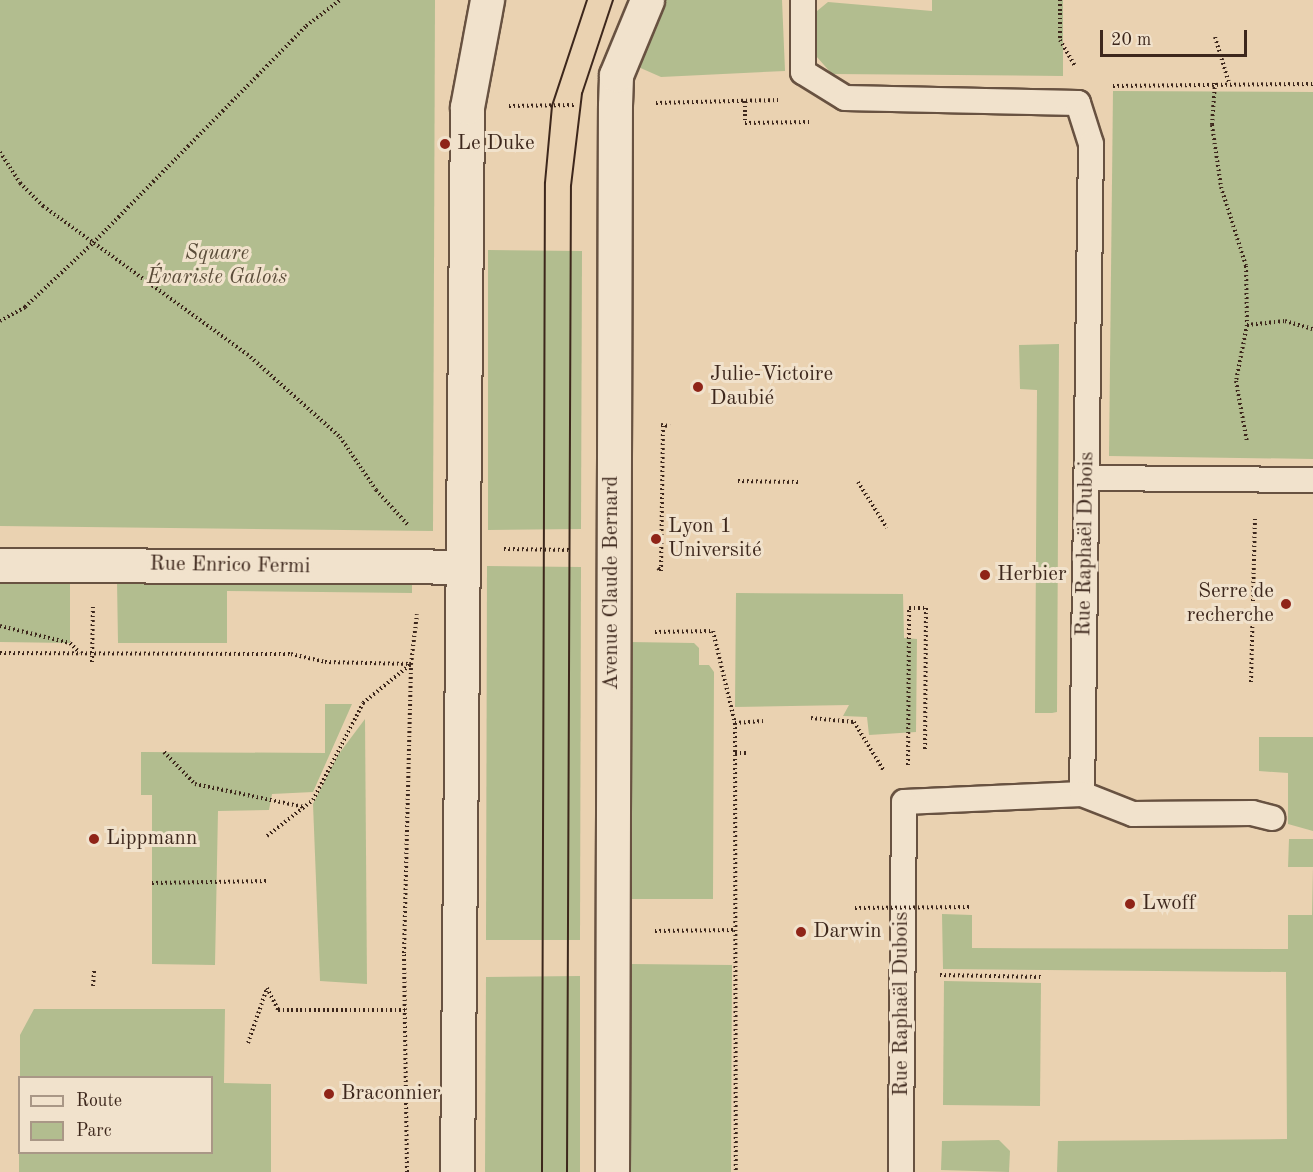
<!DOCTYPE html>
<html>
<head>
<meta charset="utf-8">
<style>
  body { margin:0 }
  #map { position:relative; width:1313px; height:1172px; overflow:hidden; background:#ead2b1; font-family:"Old Standard TT",serif }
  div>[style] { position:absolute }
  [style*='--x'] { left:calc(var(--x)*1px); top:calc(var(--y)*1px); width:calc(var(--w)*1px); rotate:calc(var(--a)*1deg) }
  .green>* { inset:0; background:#b2bd8f }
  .path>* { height:4px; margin-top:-2px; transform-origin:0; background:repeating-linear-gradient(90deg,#3d271c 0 1.5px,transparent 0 4.5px) }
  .roads { filter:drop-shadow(2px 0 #685241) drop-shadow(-2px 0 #685241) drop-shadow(0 2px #685241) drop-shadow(0 -2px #685241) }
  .lane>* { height:24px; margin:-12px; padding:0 12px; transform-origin:12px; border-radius:12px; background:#f1e2cc }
  .street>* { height:33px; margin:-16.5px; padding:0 16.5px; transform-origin:16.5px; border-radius:16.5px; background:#f1e2cc }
  .tram>* { height:1.5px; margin:-0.75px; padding:0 0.75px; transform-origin:0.75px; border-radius:0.75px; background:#3d271c }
  .path-bridge>* { height:4px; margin-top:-2px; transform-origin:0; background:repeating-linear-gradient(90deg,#3d271c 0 1.5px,transparent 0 4.5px) }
  .dots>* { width:16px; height:16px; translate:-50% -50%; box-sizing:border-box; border:3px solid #f1e2cc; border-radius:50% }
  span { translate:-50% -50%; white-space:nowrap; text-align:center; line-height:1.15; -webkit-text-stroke:6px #f1e2cc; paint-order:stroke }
  .poi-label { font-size:21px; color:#3d271c }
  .left { translate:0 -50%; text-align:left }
  .right { translate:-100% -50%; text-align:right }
  .park-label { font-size:21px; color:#5a4c39; font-style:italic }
  .street-label { font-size:21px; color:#3d271c }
  .legend { position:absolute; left:18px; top:1076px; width:195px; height:78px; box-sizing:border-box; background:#f1e2cc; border:2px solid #a99786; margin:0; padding:8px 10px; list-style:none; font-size:18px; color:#3d271c }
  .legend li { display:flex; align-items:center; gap:12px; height:30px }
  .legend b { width:30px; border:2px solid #a99786 }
  .scale { position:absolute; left:1100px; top:30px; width:147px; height:27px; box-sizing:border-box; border:3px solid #3d271c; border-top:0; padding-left:8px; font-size:18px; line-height:21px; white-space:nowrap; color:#3d271c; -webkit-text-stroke:4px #f1e2cc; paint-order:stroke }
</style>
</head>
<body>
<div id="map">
  <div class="green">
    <i style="clip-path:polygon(0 0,435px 0,433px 531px,0 526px)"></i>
    <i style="clip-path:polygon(663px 0,782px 0,785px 71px,661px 77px,636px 66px)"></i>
    <i style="clip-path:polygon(932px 0,1063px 0,1063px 76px,832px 74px,816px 56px,814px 26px,817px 11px,828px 2px,932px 11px)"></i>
    <i style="clip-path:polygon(1113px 91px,1313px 92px,1313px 459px,1109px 456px)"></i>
    <i style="clip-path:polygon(488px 250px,582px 251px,581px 529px,488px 530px)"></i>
    <i style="clip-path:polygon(1059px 344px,1057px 712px,1052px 713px,1035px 713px,1037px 390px,1020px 389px,1019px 345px)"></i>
    <i style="clip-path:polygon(487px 566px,581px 567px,580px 940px,486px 940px)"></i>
    <i style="clip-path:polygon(117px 581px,412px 582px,412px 593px,227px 591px,227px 643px,118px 643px)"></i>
    <i style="clip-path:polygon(0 582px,70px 582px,70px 643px,0 642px)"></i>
    <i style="clip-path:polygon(736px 593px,903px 594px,904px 638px,917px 639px,916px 732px,869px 735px,867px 717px,843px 716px,849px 705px,735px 707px)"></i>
    <i style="clip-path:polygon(629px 642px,694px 643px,699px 648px,699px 665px,709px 665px,714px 672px,713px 899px,630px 899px)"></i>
    <i style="clip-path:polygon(325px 704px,352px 704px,313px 792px,272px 794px,269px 810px,218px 811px,215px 965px,152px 964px,152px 795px,141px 795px,141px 752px,325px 753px)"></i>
    <i style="clip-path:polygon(365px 719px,367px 984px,320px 981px,313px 804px,338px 755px)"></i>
    <i style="clip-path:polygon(1259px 737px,1313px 737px,1313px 831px,1288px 824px,1288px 773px,1259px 771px)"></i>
    <i style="clip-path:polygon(1289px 839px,1313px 839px,1313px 1172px,1057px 1172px,1058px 1141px,1287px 1139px,1286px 972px,943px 969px,942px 914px,972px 915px,972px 948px,1288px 949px,1288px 915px,1312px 915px,1313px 867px,1288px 867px)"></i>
    <i style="clip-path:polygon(629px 964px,732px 965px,731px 1172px,628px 1172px)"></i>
    <i style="clip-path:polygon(580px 976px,580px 1172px,485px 1172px,486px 977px)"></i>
    <i style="clip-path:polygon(944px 981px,1041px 983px,1040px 1106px,943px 1105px)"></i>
    <i style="clip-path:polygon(34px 1009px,225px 1009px,224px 1083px,271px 1084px,271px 1172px,19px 1172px,19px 1111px,20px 1152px,212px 1152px,212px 1078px,20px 1077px,20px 1035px)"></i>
    <i style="clip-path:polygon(999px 1140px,1010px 1151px,1009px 1172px,941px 1170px,942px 1141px)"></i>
  </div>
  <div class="path">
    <i style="--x:1060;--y:0;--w:40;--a:90"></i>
    <i style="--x:1060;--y:40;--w:30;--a:60"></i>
    <i style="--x:1215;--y:37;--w:48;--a:73.1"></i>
    <i style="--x:1215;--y:83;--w:42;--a:94.1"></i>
    <i style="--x:1212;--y:125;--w:63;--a:81.7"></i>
    <i style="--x:1221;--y:187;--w:83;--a:72.4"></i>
    <i style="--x:1246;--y:266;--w:59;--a:89"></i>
    <i style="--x:1247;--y:325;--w:57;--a:101.1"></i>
    <i style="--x:1236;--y:381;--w:62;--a:79.8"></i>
    <i style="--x:1113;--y:86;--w:200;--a:-0.6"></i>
    <i style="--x:745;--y:101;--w:22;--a:90"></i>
    <i style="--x:745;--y:123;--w:64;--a:-0.9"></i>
    <i style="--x:656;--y:103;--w:122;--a:-1.4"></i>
    <i style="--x:509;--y:106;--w:65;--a:-0.9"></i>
    <i style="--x:0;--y:152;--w:37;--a:57"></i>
    <i style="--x:20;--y:183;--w:33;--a:45"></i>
    <i style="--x:43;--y:206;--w:252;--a:36"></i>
    <i style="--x:247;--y:354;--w:125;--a:41.7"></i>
    <i style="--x:340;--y:437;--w:64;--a:55.8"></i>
    <i style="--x:376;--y:490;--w:47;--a:47.6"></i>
    <i style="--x:0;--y:321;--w:29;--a:-29"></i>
    <i style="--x:25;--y:307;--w:93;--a:-43.3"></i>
    <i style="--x:93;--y:243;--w:304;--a:-45.5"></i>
    <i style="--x:306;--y:26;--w:43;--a:-37.4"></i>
    <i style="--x:1247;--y:325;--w:38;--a:-6"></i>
    <i style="--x:1285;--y:321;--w:29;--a:16"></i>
    <i style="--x:661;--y:425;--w:9;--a:6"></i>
    <i style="--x:738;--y:481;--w:60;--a:1"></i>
    <i style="--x:858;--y:482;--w:54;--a:57.8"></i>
    <i style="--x:504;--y:549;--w:67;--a:0.9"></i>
    <i style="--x:658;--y:568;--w:4;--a:45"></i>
    <i style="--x:661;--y:571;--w:146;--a:-89.2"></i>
    <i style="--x:0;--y:626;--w:72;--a:13.7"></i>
    <i style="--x:70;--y:643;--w:14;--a:45"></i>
    <i style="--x:655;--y:632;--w:58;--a:-1"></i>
    <i style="--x:713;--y:631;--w:95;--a:76.6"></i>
    <i style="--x:735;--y:723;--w:449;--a:89.9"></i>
    <i style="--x:0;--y:653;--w:291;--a:0.2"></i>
    <i style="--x:291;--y:654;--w:35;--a:13"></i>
    <i style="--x:325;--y:662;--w:86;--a:1.3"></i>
    <i style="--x:92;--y:662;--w:55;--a:-89"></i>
    <i style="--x:1251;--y:682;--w:164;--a:-88.6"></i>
    <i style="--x:811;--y:718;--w:43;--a:5.3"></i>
    <i style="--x:854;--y:722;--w:57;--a:58.5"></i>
    <i style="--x:735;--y:723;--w:28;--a:-4"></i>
    <i style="--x:164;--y:752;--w:45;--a:45.9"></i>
    <i style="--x:195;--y:784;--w:111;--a:11.9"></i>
    <i style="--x:735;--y:753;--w:13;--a:0"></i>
    <i style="--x:908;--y:765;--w:157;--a:-89.6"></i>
    <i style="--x:909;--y:608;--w:17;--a:0"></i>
    <i style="--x:926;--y:608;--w:143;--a:90.4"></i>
    <i style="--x:267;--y:836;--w:58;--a:-38"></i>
    <i style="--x:313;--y:800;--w:109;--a:-62.7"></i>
    <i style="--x:363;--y:703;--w:62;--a:-39.1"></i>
    <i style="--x:152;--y:883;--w:116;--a:-1"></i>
    <i style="--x:655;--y:931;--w:80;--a:-0.7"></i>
    <i style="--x:940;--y:975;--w:101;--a:1.1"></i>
    <i style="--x:93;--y:986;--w:16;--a:-86"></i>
    <i style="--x:248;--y:1043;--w:58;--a:-70.9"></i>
    <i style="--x:267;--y:988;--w:25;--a:63"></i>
    <i style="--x:278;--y:1010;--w:128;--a:0"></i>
    <i style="--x:407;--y:1172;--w:219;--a:-90.8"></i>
    <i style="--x:404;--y:953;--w:289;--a:-88.6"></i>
    <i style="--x:411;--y:664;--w:50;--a:-83.2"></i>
  </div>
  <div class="roads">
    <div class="lane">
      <i style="--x:803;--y:0;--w:72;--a:90"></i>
      <i style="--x:803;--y:72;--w:49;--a:31.8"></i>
      <i style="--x:845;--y:98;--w:233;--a:1.2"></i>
      <i style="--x:1078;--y:103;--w:43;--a:72.4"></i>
      <i style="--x:1091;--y:144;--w:650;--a:90.79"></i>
      <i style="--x:1082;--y:794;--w:178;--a:177.4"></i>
      <i style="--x:904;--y:802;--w:370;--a:90.5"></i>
      <i style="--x:1087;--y:478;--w:226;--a:0.5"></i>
      <i style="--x:1082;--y:794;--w:55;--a:21.4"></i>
      <i style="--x:1133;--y:814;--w:119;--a:-0.5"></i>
      <i style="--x:1252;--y:813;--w:21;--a:14"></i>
    </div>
    <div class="street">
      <i style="--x:0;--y:565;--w:461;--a:0.2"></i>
      <i style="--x:457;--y:1172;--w:1065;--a:-89.46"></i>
      <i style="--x:467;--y:107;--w:109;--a:-79.4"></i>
      <i style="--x:612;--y:1172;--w:1067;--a:-89.84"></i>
      <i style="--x:615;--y:105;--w:30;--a:-88"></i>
      <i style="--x:616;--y:75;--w:81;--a:-67.5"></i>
    </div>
  </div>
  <div class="tram">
    <i style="--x:542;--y:1172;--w:989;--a:-89.83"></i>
    <i style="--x:545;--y:183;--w:77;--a:-84.8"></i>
    <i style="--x:552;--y:106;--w:112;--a:-71.7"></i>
    <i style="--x:567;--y:1172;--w:986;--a:-89.77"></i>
    <i style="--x:571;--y:186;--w:93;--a:-83.2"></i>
    <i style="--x:582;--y:94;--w:99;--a:-71.7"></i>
  </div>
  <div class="path-bridge">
    <i style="--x:855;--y:908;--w:117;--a:-0.5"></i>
  </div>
  <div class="dots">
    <i style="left:445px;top:144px;background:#8f2418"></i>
    <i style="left:698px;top:387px;background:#8f2418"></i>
    <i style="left:656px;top:539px;background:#8f2418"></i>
    <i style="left:985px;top:575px;background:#8f2418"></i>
    <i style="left:1286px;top:604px;background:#8f2418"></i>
    <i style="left:94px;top:839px;background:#8f2418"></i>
    <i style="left:1130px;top:904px;background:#8f2418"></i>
    <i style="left:801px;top:932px;background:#8f2418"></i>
    <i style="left:329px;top:1094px;background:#8f2418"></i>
  </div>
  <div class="poi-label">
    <span class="left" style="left:457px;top:144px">Le Duke</span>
    <span class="left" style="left:710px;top:387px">Julie-Victoire<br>Daubié</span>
    <span class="left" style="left:668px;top:539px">Lyon 1<br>Université</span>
    <span class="left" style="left:997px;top:575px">Herbier</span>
    <span class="right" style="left:1274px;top:604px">Serre de<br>recherche</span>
    <span class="left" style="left:106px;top:839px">Lippmann</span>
    <span class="left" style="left:1142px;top:904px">Lwoff</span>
    <span class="left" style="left:813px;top:932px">Darwin</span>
    <span class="left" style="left:341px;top:1094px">Braconnier</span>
  </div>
  <div class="park-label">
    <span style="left:217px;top:266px">Square<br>Évariste Galois</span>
  </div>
  <div class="street-label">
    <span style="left:1086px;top:544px;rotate:-89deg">Rue Raphaël Dubois</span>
    <span style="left:230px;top:566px;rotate:1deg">Rue Enrico Fermi</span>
    <span style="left:612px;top:583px;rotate:-90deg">Avenue Claude Bernard</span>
    <span style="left:902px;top:1004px;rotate:-90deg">Rue Raphaël Dubois</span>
  </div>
  <ul class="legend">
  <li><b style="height:8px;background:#f1e2cc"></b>Route</li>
  <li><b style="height:16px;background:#b2bd8f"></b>Parc</li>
  </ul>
  <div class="scale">20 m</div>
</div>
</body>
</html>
